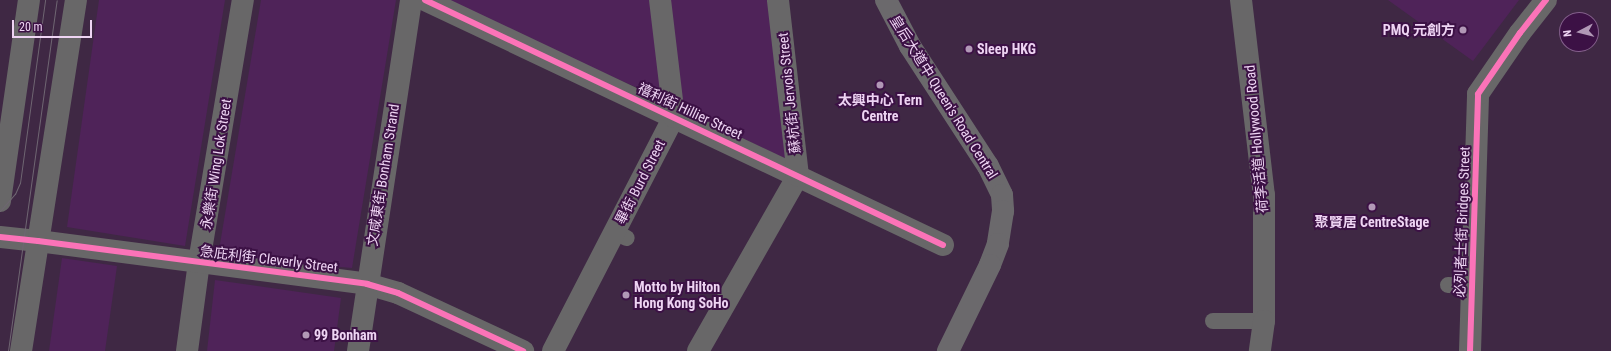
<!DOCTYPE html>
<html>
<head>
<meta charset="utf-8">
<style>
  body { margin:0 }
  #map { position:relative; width:1611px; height:351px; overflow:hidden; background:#3f2844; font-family:"Roboto Condensed","Noto Sans TC",sans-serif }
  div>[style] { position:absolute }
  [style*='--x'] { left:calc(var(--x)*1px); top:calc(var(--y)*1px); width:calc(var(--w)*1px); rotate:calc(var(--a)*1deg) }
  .built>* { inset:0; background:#4f2359 }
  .service>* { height:16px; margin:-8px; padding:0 8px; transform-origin:8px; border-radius:8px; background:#686768 }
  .minor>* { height:22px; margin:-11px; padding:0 11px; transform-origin:11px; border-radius:11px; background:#686768 }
  .tertiary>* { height:22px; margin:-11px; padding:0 11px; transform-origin:11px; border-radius:11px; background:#686768 }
  .secondary>* { height:22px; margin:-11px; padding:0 11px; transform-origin:11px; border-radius:11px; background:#6b696c }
  .tram>* { height:1px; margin:-0.5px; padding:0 0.5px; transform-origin:0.5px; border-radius:0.5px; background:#6f6672 }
  .cycleway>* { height:6px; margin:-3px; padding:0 3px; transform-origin:3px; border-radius:3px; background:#fb73b8 }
  .dots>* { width:11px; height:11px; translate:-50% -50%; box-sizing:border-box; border:2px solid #3c1145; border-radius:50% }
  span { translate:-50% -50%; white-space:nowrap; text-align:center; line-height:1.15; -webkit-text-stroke:4px #3c1145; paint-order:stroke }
  .poi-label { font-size:14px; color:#eed4f3; font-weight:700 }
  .right { translate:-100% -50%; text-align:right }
  .left { translate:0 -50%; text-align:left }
  .street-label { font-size:14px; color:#eed4f3 }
  .north { position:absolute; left:1559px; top:12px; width:40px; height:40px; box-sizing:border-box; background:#3c1145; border:1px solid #835f8b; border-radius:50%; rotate:263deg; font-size:11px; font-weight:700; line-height:16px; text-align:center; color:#eed4f3 }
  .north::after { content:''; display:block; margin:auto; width:14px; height:18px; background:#b198b6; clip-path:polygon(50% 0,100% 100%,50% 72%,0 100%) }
  .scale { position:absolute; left:12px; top:20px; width:80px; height:18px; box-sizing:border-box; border:2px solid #eed4f3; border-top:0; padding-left:5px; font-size:12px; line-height:14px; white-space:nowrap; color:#eed4f3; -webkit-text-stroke:3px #3c1145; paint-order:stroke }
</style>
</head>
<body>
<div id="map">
  <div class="built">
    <i style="clip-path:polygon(99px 0,225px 0,185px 246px,67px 227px)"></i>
    <i style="clip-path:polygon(261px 0,396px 0,352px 268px,218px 256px)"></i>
    <i style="clip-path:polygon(441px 0,653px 0,669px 102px)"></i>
    <i style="clip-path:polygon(669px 0,769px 0,786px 159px,682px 109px)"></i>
    <i style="clip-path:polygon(1388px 0,1519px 0,1473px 61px)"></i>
    <i style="clip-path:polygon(62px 258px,117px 266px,105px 351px,49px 351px)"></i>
    <i style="clip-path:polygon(215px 280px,341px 298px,334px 351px,207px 351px)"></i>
  </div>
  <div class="service">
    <i style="--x:614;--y:232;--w:14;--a:25"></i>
    <i style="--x:1448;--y:285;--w:24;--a:2"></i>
    <i style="--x:1213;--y:321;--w:51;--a:0"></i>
  </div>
  <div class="minor">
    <i style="--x:425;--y:0;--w:573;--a:25.31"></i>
    <i style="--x:367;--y:284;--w:32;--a:16"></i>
    <i style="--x:398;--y:293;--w:138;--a:24.9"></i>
    <i style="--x:187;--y:351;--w:90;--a:-82.3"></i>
    <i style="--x:199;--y:262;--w:266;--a:-80.5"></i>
    <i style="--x:553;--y:351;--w:263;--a:-62.7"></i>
    <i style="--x:674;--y:117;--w:118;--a:-96.8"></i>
    <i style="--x:698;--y:351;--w:202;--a:-60.3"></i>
    <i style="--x:798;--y:176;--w:177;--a:-96.5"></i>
    <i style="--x:1470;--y:351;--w:257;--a:-88.2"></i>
    <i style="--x:1478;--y:94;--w:74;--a:-55.5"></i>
    <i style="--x:1520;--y:33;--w:42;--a:-51.8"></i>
  </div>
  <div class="tertiary">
    <i style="--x:1241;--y:0;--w:196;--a:83.3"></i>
    <i style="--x:1264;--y:195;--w:126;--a:90"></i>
    <i style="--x:1264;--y:321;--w:30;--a:98"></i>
    <i style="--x:0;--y:201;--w:203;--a:-81.8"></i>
    <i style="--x:0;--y:237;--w:38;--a:6"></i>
    <i style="--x:38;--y:241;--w:332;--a:7.4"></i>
    <i style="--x:21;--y:351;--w:355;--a:-81.1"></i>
    <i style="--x:358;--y:351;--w:355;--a:-81.4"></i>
  </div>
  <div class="secondary">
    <i style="--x:886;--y:0;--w:52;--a:62.4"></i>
    <i style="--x:910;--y:46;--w:143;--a:57"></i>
    <i style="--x:988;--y:166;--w:32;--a:64"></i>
    <i style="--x:1002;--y:195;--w:16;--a:86"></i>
    <i style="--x:1003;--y:211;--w:33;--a:99"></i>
    <i style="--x:998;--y:244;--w:22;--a:111"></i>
    <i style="--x:990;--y:265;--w:96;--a:116"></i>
  </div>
  <div class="tram">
    <i style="--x:0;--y:211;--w:23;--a:-49"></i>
    <i style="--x:15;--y:194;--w:12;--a:-66"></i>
    <i style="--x:20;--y:183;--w:185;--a:-82.2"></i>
    <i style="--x:8;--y:351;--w:354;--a:-82.1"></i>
  </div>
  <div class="cycleway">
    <i style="--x:425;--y:0;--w:573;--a:25.31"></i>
    <i style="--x:0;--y:237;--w:38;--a:6"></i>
    <i style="--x:38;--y:241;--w:332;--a:7.4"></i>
    <i style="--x:367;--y:284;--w:32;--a:16"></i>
    <i style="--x:398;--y:293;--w:138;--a:24.9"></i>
    <i style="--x:1470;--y:351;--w:257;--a:-88.2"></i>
    <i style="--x:1478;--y:94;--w:74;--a:-55.5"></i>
    <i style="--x:1520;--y:33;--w:42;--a:-51.8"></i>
  </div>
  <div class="dots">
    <i style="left:1463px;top:30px;background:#b198b6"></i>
    <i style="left:969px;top:49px;background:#b198b6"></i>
    <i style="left:880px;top:85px;background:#b198b6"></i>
    <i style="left:1372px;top:207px;background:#b198b6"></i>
    <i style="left:626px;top:295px;background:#b198b6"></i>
    <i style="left:306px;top:335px;background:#b198b6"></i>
  </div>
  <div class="poi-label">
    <span class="right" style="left:1455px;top:30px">PMQ 元創方</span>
    <span class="left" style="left:977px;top:49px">Sleep HKG</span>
    <span style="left:880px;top:108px">太興中心 Tern<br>Centre</span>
    <span style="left:1372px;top:222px">聚賢居 CentreStage</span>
    <span class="left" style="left:634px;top:295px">Motto by Hilton<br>Hong Kong SoHo</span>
    <span class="left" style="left:314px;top:335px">99 Bonham</span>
  </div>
  <div class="street-label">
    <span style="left:789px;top:93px;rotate:-96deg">蘇杭街 Jervois Street</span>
    <span style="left:944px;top:97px;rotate:58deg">皇后大道中 Queen's Road Central</span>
    <span style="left:690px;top:111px;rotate:25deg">禧利街 Hillier Street</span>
    <span style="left:1256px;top:139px;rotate:-95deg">荷李活道 Hollywood Road</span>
    <span style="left:216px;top:164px;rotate:-81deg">永樂街 Wing Lok Street</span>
    <span style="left:383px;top:175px;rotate:-81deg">文咸東街 Bonham Strand</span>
    <span style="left:640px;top:182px;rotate:-63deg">畢街 Burd Street</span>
    <span style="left:1462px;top:222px;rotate:-88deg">必列者士街 Bridges Street</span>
    <span style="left:269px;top:259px;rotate:7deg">急庇利街 Cleverly Street</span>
  </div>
  <div class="north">N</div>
  <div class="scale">20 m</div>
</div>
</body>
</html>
